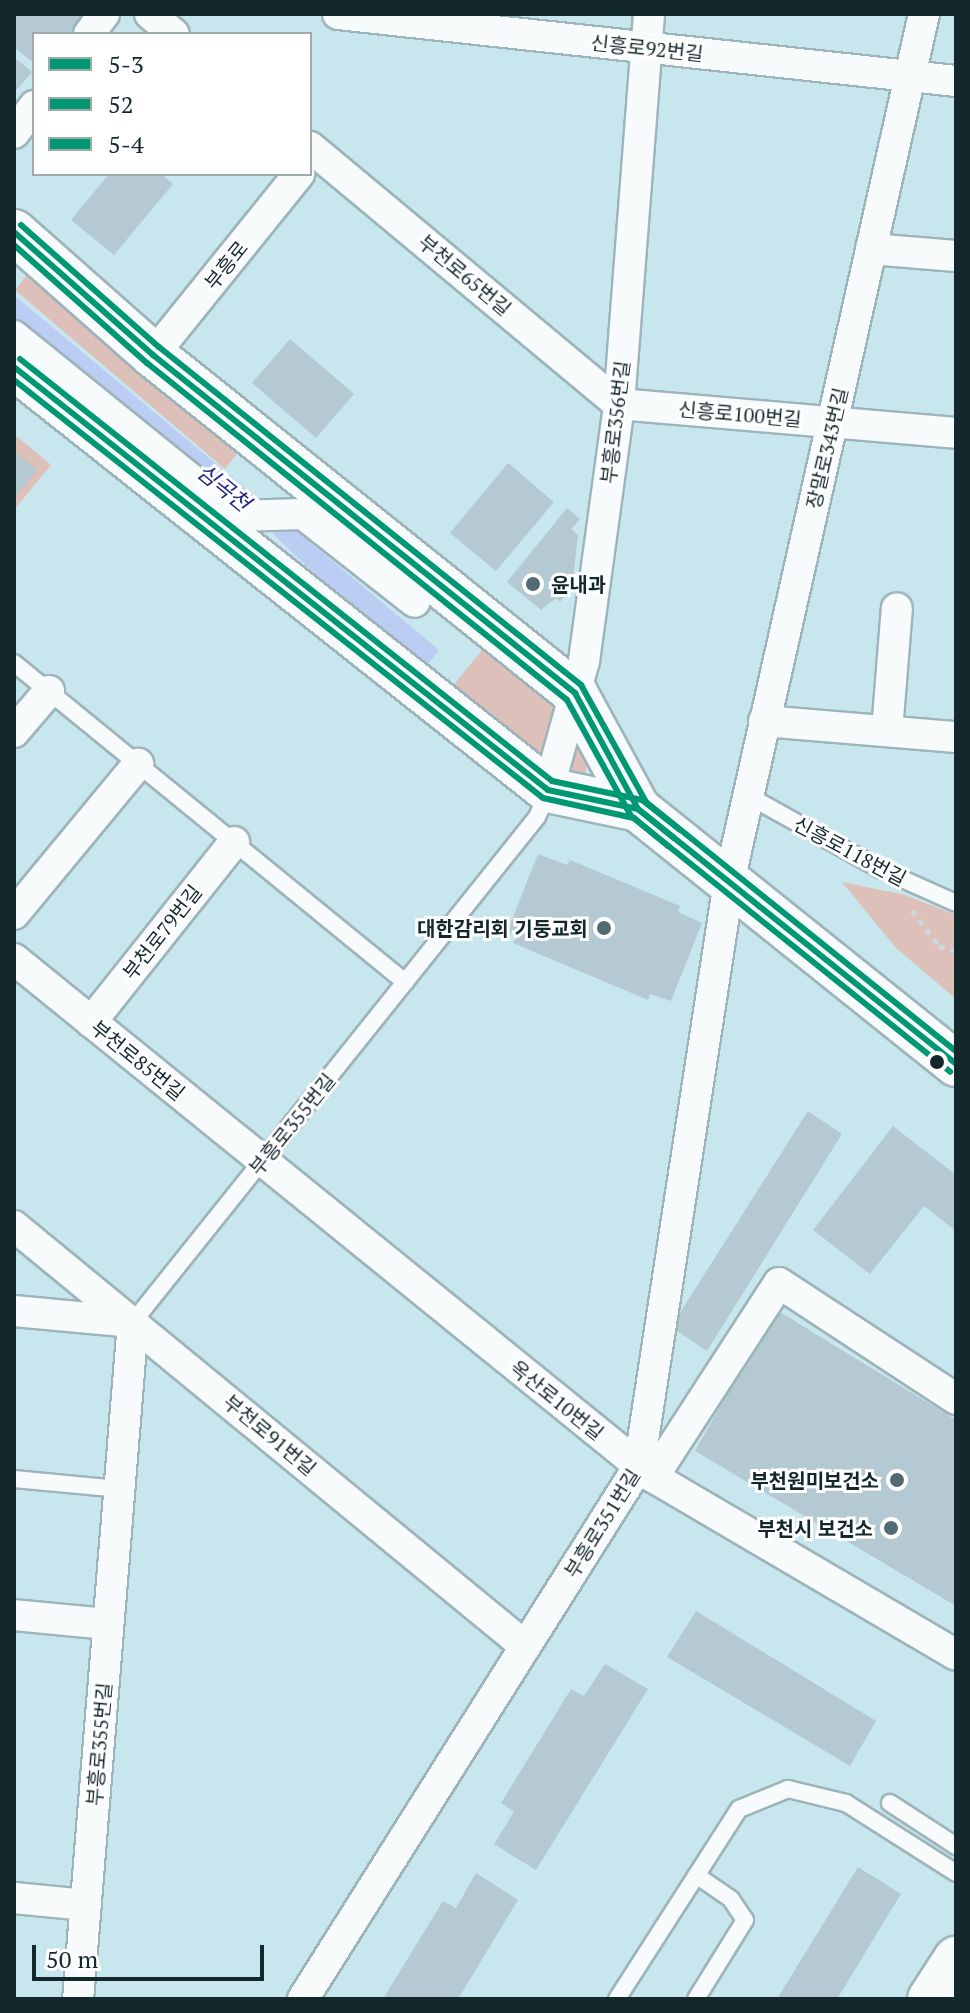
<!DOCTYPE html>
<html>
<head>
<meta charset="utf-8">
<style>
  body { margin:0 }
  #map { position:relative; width:970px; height:2013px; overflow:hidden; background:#c8e6ee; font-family:"PT Serif","Noto Sans KR",serif }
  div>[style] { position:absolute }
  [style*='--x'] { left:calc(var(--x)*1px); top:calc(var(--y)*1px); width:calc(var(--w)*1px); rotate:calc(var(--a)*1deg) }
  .green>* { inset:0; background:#dcc0b9 }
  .water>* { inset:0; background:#bbcdf3 }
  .building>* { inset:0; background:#b4c9d2 }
  .path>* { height:5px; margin-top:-2.5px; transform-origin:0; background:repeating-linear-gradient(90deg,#cfd8da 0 6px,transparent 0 12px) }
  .roads { filter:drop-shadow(2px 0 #9db4ba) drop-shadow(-2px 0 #9db4ba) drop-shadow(0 2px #9db4ba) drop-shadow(0 -2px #9db4ba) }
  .lane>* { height:16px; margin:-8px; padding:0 8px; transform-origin:8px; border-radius:8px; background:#f7fbfc }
  .street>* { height:30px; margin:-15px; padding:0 15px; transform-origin:15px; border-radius:15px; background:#f7fbfc }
  .secondary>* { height:44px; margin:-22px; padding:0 22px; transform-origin:22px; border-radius:22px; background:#f7fbfc }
  .bus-1>* { height:6px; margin:-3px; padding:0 3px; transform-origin:3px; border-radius:3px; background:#009775 }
  .bus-2>* { height:6px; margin:-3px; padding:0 3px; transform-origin:3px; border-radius:3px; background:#009775 }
  .bus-3>* { height:6px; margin:-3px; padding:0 3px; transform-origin:3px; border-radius:3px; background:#009775 }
  .dots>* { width:22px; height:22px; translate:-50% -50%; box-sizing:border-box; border:4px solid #fff; border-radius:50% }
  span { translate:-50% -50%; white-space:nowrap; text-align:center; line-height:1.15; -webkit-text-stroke:6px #fff; paint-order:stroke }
  .street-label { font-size:20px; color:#13282d }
  .poi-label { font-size:20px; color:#13282d; font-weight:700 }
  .left { translate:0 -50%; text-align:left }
  .right { translate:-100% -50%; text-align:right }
  .water-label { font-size:22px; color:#262785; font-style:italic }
  .frame { position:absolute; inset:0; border:16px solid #13282d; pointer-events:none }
  .legend { position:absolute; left:32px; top:32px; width:280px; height:144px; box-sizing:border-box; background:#fff; border:2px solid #a1a9ab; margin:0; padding:10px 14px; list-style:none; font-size:24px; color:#13282d }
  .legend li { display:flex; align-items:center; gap:16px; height:40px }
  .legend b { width:40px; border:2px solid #a1a9ab }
  .scale { position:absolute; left:32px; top:1945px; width:232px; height:36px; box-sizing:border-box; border:4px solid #13282d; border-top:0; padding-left:10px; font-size:24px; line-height:28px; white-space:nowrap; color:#13282d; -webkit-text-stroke:6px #fff; paint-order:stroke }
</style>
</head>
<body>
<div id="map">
  <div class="green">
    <i style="clip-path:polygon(26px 276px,239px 451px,225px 469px,15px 290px)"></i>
    <i style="clip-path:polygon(14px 434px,51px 465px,14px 510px)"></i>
    <i style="clip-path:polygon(496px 633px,591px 723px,584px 790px,439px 703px)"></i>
    <i style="clip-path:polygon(842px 882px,905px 895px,956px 915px,956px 999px,896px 948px)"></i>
  </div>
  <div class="water">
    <i style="clip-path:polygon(14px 295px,439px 650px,427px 666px,325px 584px,263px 524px,14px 326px)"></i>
  </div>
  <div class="building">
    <i style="clip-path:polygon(14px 14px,87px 14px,70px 34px,34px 34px,34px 63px,14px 47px)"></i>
    <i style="clip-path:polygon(14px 57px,32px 72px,14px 93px)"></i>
    <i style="clip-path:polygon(109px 174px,161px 174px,173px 184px,114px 255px,71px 220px)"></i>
    <i style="clip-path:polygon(290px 339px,354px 394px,316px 438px,252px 383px)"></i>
    <i style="clip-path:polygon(14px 451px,37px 470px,14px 498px)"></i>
    <i style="clip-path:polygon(508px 463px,554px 502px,496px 571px,450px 533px)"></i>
    <i style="clip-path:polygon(567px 508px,580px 519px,571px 529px,578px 535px,572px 587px,560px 602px,556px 598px,541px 610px,507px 582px)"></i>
    <i style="clip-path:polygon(538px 854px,567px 865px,570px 860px,680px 906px,678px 912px,702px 923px,671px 1001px,650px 994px,648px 1000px,513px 943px,517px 936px,507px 932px)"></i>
    <i style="clip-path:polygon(808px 1111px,842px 1134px,707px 1351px,671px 1327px)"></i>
    <i style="clip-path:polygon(893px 1126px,956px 1175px,956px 1231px,924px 1206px,870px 1274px,813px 1230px)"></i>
    <i style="clip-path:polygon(775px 1309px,956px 1420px,956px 1606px,695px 1451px)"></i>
    <i style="clip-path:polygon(696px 1611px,876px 1721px,850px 1766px,667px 1657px)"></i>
    <i style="clip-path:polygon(605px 1664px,648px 1689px,536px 1870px,494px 1844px,514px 1812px,501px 1803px,571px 1689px,584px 1696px)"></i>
    <i style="clip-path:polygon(858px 1867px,901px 1894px,837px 1999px,777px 1999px)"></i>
    <i style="clip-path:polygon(476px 1873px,518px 1900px,458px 1999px,383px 1999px,443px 1901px,456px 1908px)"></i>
  </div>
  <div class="path">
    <i style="--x:912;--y:910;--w:45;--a:53.1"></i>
    <i style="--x:939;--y:946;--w:18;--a:16"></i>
  </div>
  <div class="roads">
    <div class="lane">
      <i style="--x:14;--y:663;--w:505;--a:39.21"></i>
      <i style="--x:747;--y:795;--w:154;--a:29.1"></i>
      <i style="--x:882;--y:870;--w:81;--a:24"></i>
      <i style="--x:133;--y:1322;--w:647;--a:-51.34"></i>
      <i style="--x:537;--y:817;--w:27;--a:-66"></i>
      <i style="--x:14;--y:1479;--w:105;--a:5.4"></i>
      <i style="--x:890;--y:1803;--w:79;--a:33.1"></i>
      <i style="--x:617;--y:1999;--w:226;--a:-57.3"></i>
      <i style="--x:739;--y:1809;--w:53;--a:-22.2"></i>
      <i style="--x:788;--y:1789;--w:60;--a:13.6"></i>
      <i style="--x:846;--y:1803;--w:130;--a:32.5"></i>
      <i style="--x:696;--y:1999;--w:93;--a:-58.2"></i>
      <i style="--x:745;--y:1920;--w:25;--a:-124"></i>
      <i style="--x:731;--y:1899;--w:42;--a:-145.6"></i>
    </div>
    <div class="street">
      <i style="--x:150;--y:14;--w:31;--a:40"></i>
      <i style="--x:338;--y:14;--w:622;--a:6.19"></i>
      <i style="--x:89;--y:34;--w:25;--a:-53"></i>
      <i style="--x:14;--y:133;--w:34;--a:-53"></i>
      <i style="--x:310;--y:147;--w:402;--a:39.8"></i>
      <i style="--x:871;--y:249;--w:85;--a:4.7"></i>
      <i style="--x:14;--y:336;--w:286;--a:39"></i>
      <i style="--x:236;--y:516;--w:67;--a:-1.7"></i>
      <i style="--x:303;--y:514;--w:142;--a:38.2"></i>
      <i style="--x:153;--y:355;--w:233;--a:-51.1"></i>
      <i style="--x:619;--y:404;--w:338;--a:4.9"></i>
      <i style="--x:764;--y:721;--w:193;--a:4.8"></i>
      <i style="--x:887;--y:731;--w:123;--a:-85.4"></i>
      <i style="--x:14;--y:732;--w:54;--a:-49.5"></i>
      <i style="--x:548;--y:790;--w:134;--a:-74.4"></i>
      <i style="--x:584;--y:661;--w:259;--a:-82.2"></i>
      <i style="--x:619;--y:404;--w:391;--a:-85.6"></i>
      <i style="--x:14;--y:914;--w:195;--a:-50.4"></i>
      <i style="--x:14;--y:959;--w:823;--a:39.03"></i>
      <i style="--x:653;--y:1477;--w:351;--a:30.4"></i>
      <i style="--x:91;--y:1022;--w:230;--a:-51.5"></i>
      <i style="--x:14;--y:1226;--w:661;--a:39.42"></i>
      <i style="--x:14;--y:1311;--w:120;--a:5.3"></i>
      <i style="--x:133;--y:1322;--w:679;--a:94.64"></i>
      <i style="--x:653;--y:1477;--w:231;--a:-57"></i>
      <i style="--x:779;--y:1283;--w:212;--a:33.2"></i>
      <i style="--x:14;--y:1615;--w:94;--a:5.5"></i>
      <i style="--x:14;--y:1898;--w:72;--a:5.6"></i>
      <i style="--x:303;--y:1999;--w:630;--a:-57.77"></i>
      <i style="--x:639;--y:1466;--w:591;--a:-81.24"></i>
      <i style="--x:729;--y:882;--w:890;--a:-77.34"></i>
    </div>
    <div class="secondary">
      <i style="--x:14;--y:232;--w:186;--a:41.5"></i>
      <i style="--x:153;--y:355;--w:541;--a:38.69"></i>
      <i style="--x:575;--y:693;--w:132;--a:61.5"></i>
      <i style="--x:638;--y:809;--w:408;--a:38.7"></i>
      <i style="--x:14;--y:367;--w:681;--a:38.38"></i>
      <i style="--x:548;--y:790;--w:92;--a:11.9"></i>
      <i style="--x:930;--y:1999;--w:48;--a:-57"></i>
    </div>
  </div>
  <div class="bus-1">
    <i style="--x:14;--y:232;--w:186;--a:41.5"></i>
    <i style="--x:153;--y:355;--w:541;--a:38.69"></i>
    <i style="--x:575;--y:693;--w:132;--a:61.5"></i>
    <i style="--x:638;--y:809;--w:408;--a:38.7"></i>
    <i style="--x:14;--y:367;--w:681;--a:38.38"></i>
    <i style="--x:548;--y:790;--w:92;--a:11.9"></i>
    <i style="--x:638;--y:809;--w:46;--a:38.9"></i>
  </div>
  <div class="bus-2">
    <i style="--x:14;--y:245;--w:178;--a:41.6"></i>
    <i style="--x:147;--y:363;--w:538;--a:38.74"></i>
    <i style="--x:567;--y:700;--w:132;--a:61.1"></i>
    <i style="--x:631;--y:816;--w:409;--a:38.7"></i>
    <i style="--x:14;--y:380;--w:674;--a:38.31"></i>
    <i style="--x:543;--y:798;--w:93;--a:12.4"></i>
    <i style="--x:634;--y:818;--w:44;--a:39.5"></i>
  </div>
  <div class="bus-3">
    <i style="--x:21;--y:225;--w:184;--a:41.5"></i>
    <i style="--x:159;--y:347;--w:541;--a:38.69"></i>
    <i style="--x:581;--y:685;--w:134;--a:60.9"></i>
    <i style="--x:646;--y:802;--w:398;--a:38.8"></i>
    <i style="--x:20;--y:359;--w:679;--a:38.42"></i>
    <i style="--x:552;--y:781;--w:92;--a:11.9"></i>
    <i style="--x:642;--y:800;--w:48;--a:38.3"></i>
  </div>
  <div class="dots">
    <i style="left:533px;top:584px;background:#526a71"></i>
    <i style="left:604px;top:928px;background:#526a71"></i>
    <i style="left:937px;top:1062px;background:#13282d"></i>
    <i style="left:897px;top:1480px;background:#526a71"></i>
    <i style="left:891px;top:1528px;background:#526a71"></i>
  </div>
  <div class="street-label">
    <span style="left:647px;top:48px;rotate:6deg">신흥로92번길</span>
    <span style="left:226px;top:265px;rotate:-51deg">부흥로</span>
    <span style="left:465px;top:275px;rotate:40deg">부천로65번길</span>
    <span style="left:740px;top:414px;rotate:5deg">신흥로100번길</span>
    <span style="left:615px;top:422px;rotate:-83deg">부흥로356번길</span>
    <span style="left:827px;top:448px;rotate:-77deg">장말로343번길</span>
    <span style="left:850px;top:851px;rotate:28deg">신흥로118번길</span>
    <span style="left:162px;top:932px;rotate:-52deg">부천로79번길</span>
    <span style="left:138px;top:1060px;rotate:39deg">부천로85번길</span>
    <span style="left:292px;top:1124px;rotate:-51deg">부흥로355번길</span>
    <span style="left:557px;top:1400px;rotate:39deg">옥산로10번길</span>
    <span style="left:270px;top:1435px;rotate:40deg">부천로91번길</span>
    <span style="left:602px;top:1523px;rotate:-58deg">부흥로351번길</span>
    <span style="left:99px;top:1744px;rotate:-85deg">부흥로355번길</span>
  </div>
  <div class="poi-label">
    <span class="left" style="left:551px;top:584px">윤내과</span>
    <span class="right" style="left:588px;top:928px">대한감리회 기둥교회</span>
    <span class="right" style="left:879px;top:1480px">부천원미보건소</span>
    <span class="right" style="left:873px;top:1528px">부천시 보건소</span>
  </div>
  <div class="water-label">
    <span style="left:224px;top:487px;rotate:39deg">심곡천</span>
  </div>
  <div class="frame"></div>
  <ul class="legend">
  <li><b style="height:10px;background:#009775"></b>5-3</li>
  <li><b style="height:10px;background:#009775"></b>52</li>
  <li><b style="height:10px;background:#009775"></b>5-4</li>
  </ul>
  <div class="scale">50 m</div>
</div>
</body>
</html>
